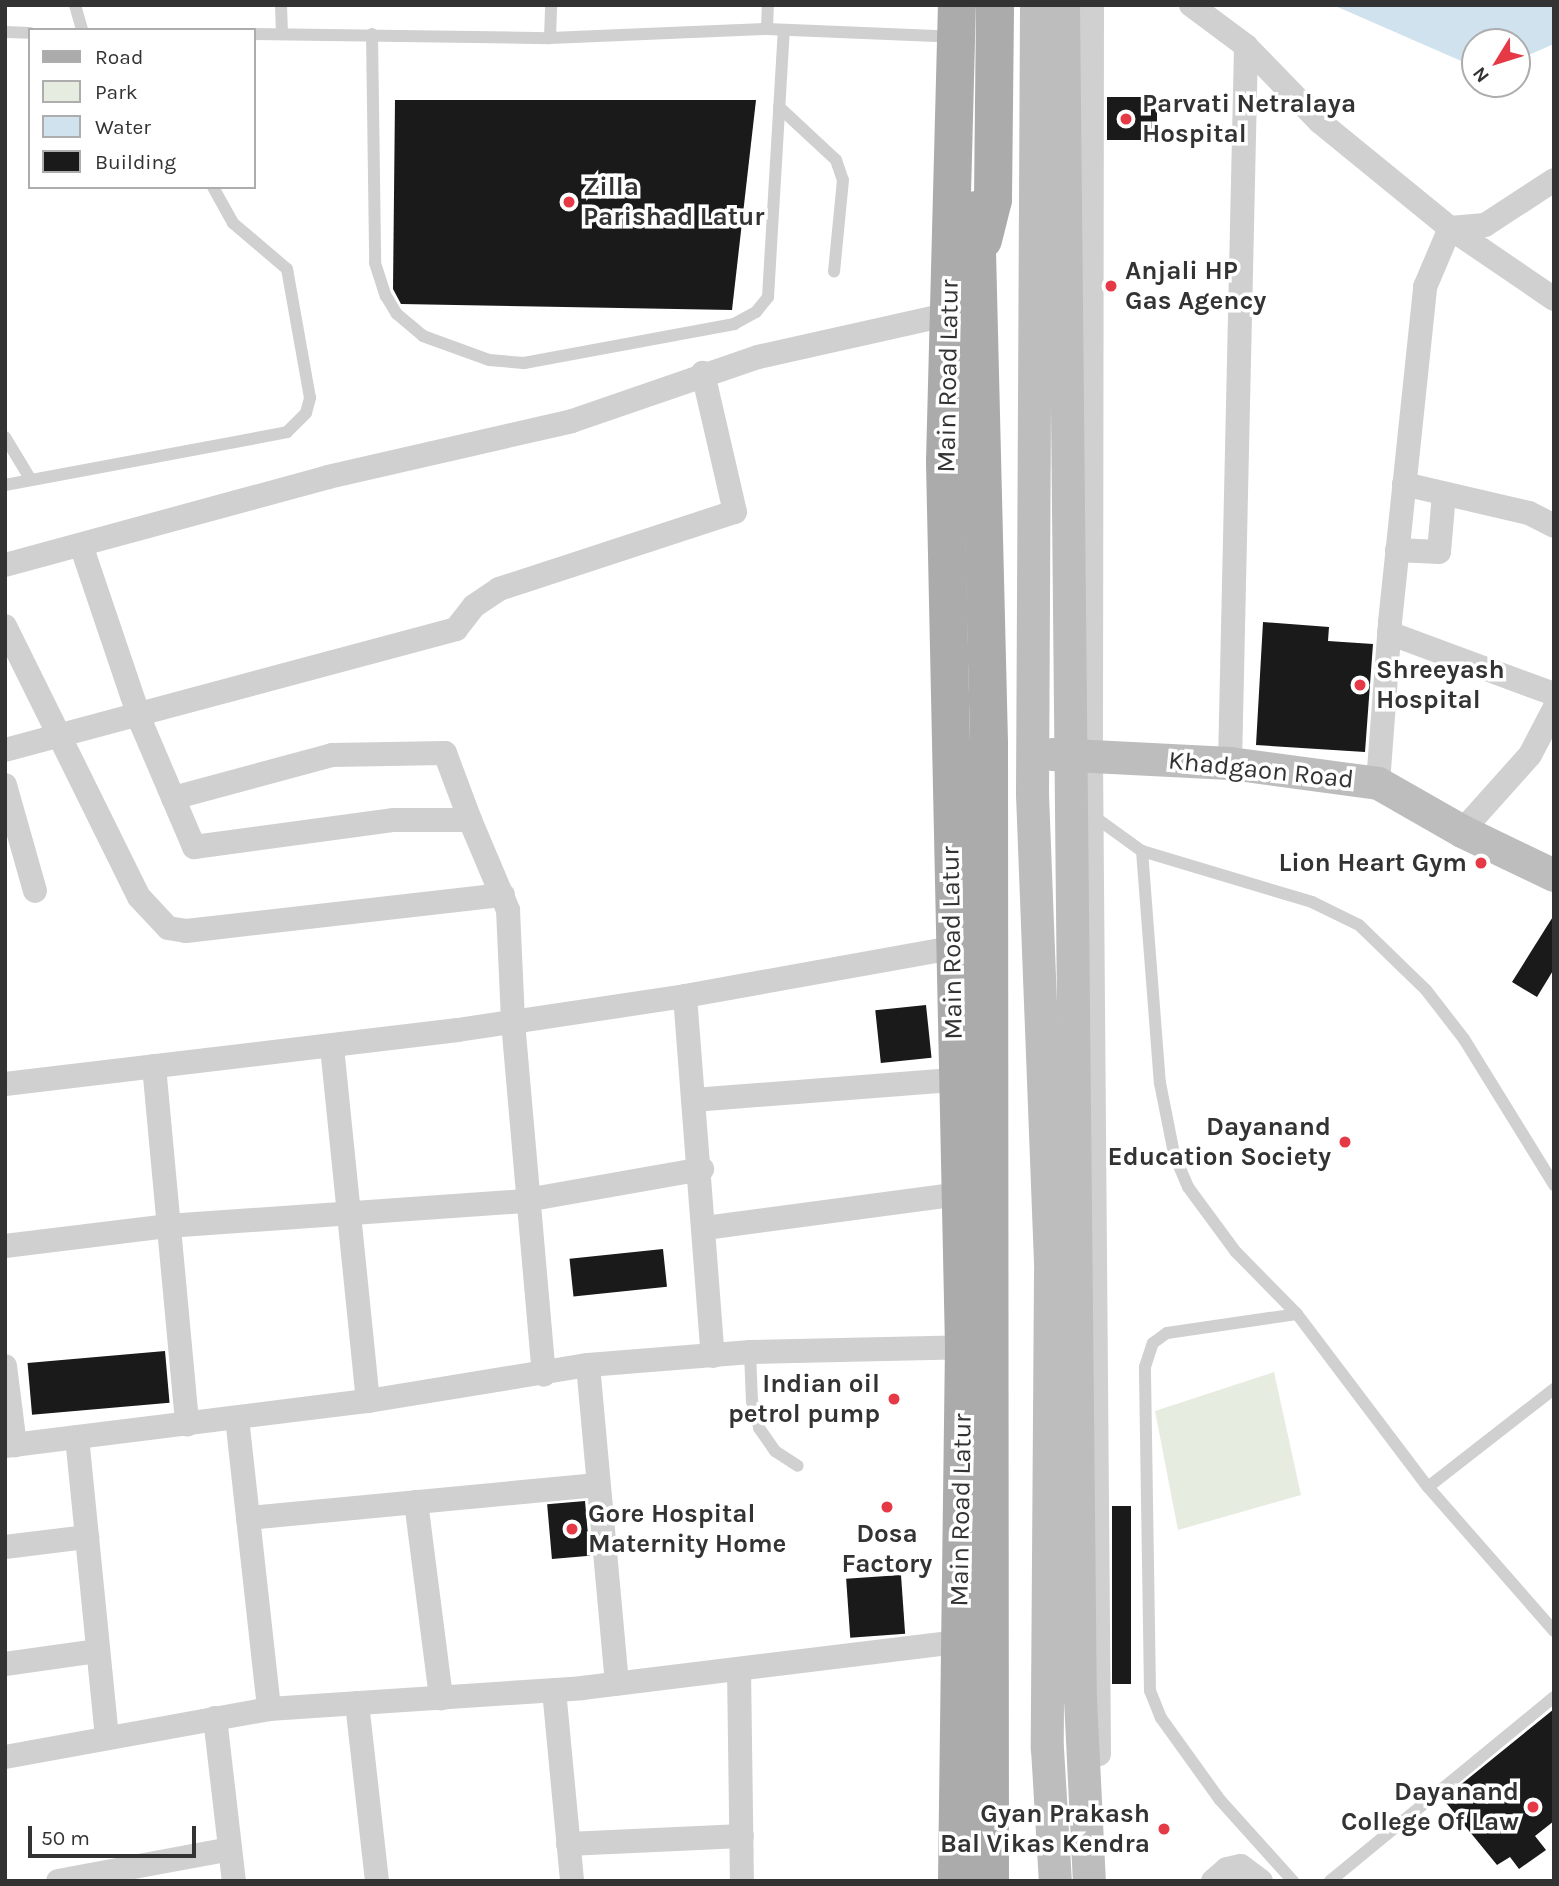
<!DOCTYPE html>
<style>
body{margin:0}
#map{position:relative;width:1559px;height:1886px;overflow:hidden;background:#fff;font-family:Karla,sans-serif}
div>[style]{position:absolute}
.green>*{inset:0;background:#e6ecdf}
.water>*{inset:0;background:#cfe2ee}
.building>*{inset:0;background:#1a1a1a;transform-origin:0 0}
.lane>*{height:12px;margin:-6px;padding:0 6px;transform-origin:6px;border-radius:6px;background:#d0d0d0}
.street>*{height:24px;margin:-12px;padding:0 12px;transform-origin:12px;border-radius:12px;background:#d0d0d0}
.secondary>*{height:33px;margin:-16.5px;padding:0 16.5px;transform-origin:16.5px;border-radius:16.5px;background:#bdbdbd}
.primary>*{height:38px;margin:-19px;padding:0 19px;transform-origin:19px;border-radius:19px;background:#ababab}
.dots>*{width:19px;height:19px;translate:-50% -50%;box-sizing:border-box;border:4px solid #fff;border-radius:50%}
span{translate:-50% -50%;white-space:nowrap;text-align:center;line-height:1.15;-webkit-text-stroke:7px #fff;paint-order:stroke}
.poi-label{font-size:26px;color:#333;font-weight:700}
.left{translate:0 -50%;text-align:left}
.right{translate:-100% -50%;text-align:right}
.street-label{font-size:26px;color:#333}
.frame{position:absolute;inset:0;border:7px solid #333;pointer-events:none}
.legend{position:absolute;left:28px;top:28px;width:228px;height:161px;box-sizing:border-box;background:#fff;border:2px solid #adadad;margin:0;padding:9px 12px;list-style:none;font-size:21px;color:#333}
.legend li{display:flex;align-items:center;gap:14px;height:35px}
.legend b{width:35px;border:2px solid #adadad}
.north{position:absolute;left:1461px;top:28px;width:70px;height:70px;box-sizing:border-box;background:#fff;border:2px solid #adadad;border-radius:50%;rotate:232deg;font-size:19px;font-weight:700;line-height:28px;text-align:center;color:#333}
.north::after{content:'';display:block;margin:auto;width:24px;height:32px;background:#e63946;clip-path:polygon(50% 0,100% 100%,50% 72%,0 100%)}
.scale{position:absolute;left:28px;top:1826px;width:168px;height:32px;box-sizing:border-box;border:4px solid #333;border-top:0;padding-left:9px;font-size:21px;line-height:24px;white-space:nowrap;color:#333;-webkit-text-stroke:5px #fff;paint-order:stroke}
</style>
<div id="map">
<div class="green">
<div style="clip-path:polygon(1274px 1372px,1301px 1495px,1178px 1530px,1155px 1411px)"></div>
</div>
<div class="water">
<div style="clip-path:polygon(1333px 5px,1554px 5px,1554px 44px,1517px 60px,1517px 42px,1475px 42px,1475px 67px)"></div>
</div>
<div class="building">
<div style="left:1107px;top:97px;width:50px;height:43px"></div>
<div style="clip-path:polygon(395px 100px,756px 100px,732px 310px,401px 304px,393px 289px)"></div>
<div style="clip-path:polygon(1263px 622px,1329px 627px,1328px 641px,1373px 644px,1365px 752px,1256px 745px)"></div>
<div style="clip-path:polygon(1554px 915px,1554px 969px,1537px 997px,1512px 982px)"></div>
<div style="left:926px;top:1005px;width:53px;height:51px;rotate:84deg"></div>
<div style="left:663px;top:1249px;width:38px;height:94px;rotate:84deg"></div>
<div style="left:165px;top:1351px;width:52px;height:138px;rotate:85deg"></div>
<div style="left:585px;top:1501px;width:55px;height:38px;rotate:85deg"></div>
<div style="left:1112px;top:1506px;width:19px;height:178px"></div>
<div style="left:901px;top:1575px;width:59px;height:55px;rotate:86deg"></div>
<div style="clip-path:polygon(1554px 1709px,1554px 1821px,1535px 1836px,1546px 1850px,1519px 1869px,1510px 1857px,1497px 1865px,1443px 1799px)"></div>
</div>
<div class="lane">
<div style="left:75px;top:5px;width:26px;rotate:74deg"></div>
<div style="left:281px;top:5px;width:29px;rotate:88deg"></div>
<div style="left:767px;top:29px;width:24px;rotate:-88deg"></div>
<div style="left:5px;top:32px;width:25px;rotate:2deg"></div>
<div style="left:254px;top:34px;width:296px;rotate:0.8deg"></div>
<div style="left:550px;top:38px;width:217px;rotate:-2.4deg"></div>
<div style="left:767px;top:29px;width:169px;rotate:2.4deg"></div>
<div style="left:372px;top:34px;width:229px;rotate:89.2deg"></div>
<div style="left:375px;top:263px;width:35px;rotate:72deg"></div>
<div style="left:386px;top:296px;width:21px;rotate:59deg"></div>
<div style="left:397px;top:314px;width:34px;rotate:40deg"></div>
<div style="left:423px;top:336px;width:70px;rotate:20deg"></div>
<div style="left:489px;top:360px;width:35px;rotate:5deg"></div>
<div style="left:524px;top:363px;width:214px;rotate:-10.5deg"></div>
<div style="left:734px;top:324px;width:25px;rotate:-29deg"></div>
<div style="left:756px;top:312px;width:19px;rotate:-51deg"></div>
<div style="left:768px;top:297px;width:266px;rotate:-86.6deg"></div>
<div style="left:550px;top:38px;width:33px;rotate:-88deg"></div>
<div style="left:779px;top:107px;width:78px;rotate:42.9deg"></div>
<div style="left:836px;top:160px;width:21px;rotate:71deg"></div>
<div style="left:843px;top:180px;width:92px;rotate:95.6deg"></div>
<div style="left:5px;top:437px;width:50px;rotate:58.8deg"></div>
<div style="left:5px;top:485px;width:287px;rotate:-10.6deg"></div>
<div style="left:287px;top:432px;width:27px;rotate:-45deg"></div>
<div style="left:306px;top:413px;width:16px;rotate:-75deg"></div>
<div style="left:310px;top:398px;width:131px;rotate:-100.1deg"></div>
<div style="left:287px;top:269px;width:71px;rotate:-139.6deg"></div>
<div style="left:233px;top:223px;width:41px;rotate:-119.1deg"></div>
<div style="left:1092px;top:815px;width:62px;rotate:35.8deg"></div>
<div style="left:1142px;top:851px;width:177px;rotate:16.7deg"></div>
<div style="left:1312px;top:902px;width:52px;rotate:26.1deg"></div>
<div style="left:1359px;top:925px;width:93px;rotate:44.1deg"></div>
<div style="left:1426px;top:990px;width:62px;rotate:52.2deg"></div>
<div style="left:1464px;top:1039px;width:172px;rotate:58.3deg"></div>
<div style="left:1142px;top:851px;width:233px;rotate:85.6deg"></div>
<div style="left:1160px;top:1083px;width:72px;rotate:78.8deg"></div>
<div style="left:1174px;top:1154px;width:36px;rotate:67deg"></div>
<div style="left:1188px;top:1187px;width:81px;rotate:53.6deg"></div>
<div style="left:1236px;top:1252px;width:87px;rotate:45.5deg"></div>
<div style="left:1297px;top:1314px;width:217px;rotate:52.9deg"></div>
<div style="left:1428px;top:1487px;width:191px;rotate:48.8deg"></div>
<div style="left:750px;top:1352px;width:49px;rotate:87.7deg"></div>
<div style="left:752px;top:1401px;width:28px;rotate:75deg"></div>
<div style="left:759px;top:1428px;width:28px;rotate:55deg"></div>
<div style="left:775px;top:1451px;width:27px;rotate:33deg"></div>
<div style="left:1428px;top:1487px;width:160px;rotate:-37.9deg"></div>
<div style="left:1293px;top:1881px;width:109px;rotate:-132deg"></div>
<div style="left:1220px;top:1800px;width:101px;rotate:-125.7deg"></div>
<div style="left:1161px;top:1718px;width:29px;rotate:-112deg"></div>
<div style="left:1150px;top:1691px;width:324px;rotate:-90.9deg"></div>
<div style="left:1145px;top:1367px;width:25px;rotate:-72deg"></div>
<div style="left:1153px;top:1343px;width:17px;rotate:-36deg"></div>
<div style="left:1167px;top:1333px;width:131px;rotate:-8.3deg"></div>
<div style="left:1330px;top:1881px;width:290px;rotate:-39.4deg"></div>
</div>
<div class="street">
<div style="left:1092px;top:5px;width:752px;rotate:90.08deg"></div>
<div style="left:1091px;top:757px;width:997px;rotate:89.54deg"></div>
<div style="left:1191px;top:5px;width:69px;rotate:36.7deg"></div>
<div style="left:1246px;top:46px;width:106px;rotate:45.8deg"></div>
<div style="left:1320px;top:122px;width:168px;rotate:39.2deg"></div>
<div style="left:1450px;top:228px;width:126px;rotate:34.3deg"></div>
<div style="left:1404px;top:484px;width:128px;rotate:13.1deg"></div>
<div style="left:1529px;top:513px;width:28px;rotate:27deg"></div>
<div style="left:81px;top:545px;width:190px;rotate:71.3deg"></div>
<div style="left:142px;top:725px;width:133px;rotate:66.9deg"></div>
<div style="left:194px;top:847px;width:202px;rotate:-7.7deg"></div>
<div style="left:394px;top:820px;width:76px"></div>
<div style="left:470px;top:820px;width:98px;rotate:67.1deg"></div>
<div style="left:508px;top:910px;width:112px;rotate:87.4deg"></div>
<div style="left:513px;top:1022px;width:354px;rotate:85deg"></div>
<div style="left:1397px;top:550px;width:42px;rotate:2.7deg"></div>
<div style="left:1439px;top:552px;width:58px;rotate:-85.1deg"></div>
<div style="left:5px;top:565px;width:335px;rotate:-15.2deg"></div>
<div style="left:328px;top:477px;width:250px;rotate:-12.9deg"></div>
<div style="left:572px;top:421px;width:197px;rotate:-19deg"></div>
<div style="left:758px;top:357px;width:197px;rotate:-12.6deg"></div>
<div style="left:5px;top:626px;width:302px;rotate:63.7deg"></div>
<div style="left:139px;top:897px;width:42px;rotate:46.9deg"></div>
<div style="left:168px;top:928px;width:18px;rotate:9deg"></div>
<div style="left:186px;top:931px;width:319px;rotate:-6.5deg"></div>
<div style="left:1389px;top:633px;width:176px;rotate:20.3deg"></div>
<div style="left:5px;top:750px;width:467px;rotate:-15deg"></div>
<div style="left:456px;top:629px;width:29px;rotate:-52deg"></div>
<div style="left:474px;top:606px;width:30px;rotate:-34deg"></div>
<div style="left:499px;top:589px;width:248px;rotate:-18.1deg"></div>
<div style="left:735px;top:512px;width:143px;rotate:-103deg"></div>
<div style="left:1230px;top:763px;width:717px;rotate:-88.72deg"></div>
<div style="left:1378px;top:783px;width:161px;rotate:-85.7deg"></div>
<div style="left:1390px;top:622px;width:337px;rotate:-84deg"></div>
<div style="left:1425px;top:287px;width:64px;rotate:-67deg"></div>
<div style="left:1450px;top:228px;width:35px;rotate:-5deg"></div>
<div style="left:1485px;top:225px;width:82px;rotate:-33.1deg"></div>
<div style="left:5px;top:785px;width:110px;rotate:74.2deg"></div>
<div style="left:173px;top:798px;width:165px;rotate:-15.1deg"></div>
<div style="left:332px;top:755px;width:113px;rotate:-1deg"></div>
<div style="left:445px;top:753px;width:72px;rotate:69.5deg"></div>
<div style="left:1462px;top:831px;width:102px;rotate:-48.2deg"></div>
<div style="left:1530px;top:755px;width:52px;rotate:-62.4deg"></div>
<div style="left:685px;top:996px;width:361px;rotate:85.6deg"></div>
<div style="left:332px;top:1047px;width:356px;rotate:84.2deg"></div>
<div style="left:154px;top:1066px;width:360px;rotate:84.7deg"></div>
<div style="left:5px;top:1084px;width:456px;rotate:-6.8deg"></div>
<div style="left:458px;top:1030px;width:230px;rotate:-8.5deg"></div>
<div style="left:685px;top:996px;width:272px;rotate:-10.2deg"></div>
<div style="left:693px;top:1100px;width:263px;rotate:-4.4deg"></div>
<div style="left:705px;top:1228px;width:256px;rotate:-7.6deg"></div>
<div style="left:5px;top:1246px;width:163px;rotate:-7deg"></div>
<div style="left:167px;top:1226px;width:355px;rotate:-4deg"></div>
<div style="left:521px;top:1201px;width:184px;rotate:-10deg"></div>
<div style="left:588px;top:1365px;width:320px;rotate:84.8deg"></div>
<div style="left:5px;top:1366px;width:80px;rotate:82.8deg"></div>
<div style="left:237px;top:1418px;width:293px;rotate:83.7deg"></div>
<div style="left:77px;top:1437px;width:301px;rotate:84.3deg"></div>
<div style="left:5px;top:1446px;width:366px;rotate:-7.1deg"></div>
<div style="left:368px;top:1401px;width:223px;rotate:-9.3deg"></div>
<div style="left:588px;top:1365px;width:163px;rotate:-4.6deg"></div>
<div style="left:750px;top:1352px;width:214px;rotate:-1.3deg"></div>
<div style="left:416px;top:1502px;width:198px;rotate:82.7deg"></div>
<div style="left:248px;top:1518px;width:351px;rotate:-5.4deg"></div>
<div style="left:5px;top:1547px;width:83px;rotate:-7deg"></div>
<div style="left:5px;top:1664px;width:94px;rotate:-8deg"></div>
<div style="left:739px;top:1670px;width:211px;rotate:89.2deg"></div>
<div style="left:554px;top:1690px;width:192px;rotate:84.6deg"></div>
<div style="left:357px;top:1703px;width:179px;rotate:83.6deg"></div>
<div style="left:215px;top:1718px;width:164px;rotate:83.4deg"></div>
<div style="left:5px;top:1757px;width:268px;rotate:-10.3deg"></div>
<div style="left:269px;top:1709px;width:314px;rotate:-3.8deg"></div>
<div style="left:582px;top:1688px;width:379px;rotate:-7deg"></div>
<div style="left:568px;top:1844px;width:174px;rotate:-2.6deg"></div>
<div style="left:58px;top:1881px;width:175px;rotate:-10.5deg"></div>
<div style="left:1213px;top:1881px;width:18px;rotate:-41deg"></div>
<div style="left:1227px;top:1869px;width:14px;rotate:-12deg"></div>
<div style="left:1241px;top:1866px;width:25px;rotate:37deg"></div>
</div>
<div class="secondary">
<div style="left:1036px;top:5px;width:789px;rotate:90.29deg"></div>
<div style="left:1032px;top:794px;width:479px;rotate:87.8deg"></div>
<div style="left:1050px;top:1273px;width:475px;rotate:90.4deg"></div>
<div style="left:1047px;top:1748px;width:133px;rotate:86.6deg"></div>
<div style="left:1063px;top:5px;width:1694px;rotate:89.43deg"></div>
<div style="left:1080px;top:1699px;width:182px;rotate:87.2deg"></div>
<div style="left:1052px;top:754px;width:178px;rotate:2.9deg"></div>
<div style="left:1230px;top:763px;width:149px;rotate:7.7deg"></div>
<div style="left:1378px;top:783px;width:97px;rotate:29.7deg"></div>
<div style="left:1462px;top:831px;width:102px;rotate:25.6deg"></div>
</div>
<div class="primary">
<div style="left:976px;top:210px;width:533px;rotate:88.6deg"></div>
<div style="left:989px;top:743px;width:1138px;rotate:89.95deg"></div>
<div style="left:983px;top:240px;width:41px;rotate:-76deg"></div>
<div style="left:993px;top:200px;width:195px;rotate:-89.4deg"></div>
<div style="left:957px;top:1881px;width:534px;rotate:-89.25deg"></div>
<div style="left:964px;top:1347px;width:886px;rotate:-91.23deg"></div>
<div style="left:945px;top:461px;width:456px;rotate:-88.5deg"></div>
</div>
<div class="dots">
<div style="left:1126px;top:119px;background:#e63946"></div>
<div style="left:569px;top:202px;background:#e63946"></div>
<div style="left:1111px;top:286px;background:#e63946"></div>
<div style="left:1360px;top:685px;background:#e63946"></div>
<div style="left:1481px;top:863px;background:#e63946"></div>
<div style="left:1345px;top:1142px;background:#e63946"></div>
<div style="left:894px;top:1399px;background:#e63946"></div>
<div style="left:887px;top:1507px;background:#e63946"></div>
<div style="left:572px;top:1529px;background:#e63946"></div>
<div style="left:1533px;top:1807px;background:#e63946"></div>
<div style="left:1164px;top:1829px;background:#e63946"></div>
</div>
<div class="poi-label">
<span class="left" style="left:1142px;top:119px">Parvati Netralaya<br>Hospital</span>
<span class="left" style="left:583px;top:202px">Zilla<br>Parishad Latur</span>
<span class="left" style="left:1125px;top:286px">Anjali HP<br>Gas Agency</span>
<span class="left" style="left:1376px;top:685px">Shreeyash<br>Hospital</span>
<span class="right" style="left:1467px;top:863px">Lion Heart Gym</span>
<span class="right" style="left:1331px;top:1142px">Dayanand<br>Education Society</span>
<span class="right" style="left:880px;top:1399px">Indian oil<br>petrol pump</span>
<span class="left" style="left:588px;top:1529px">Gore Hospital<br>Maternity Home</span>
<span style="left:887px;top:1549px">Dosa<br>Factory</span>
<span class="right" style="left:1519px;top:1807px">Dayanand<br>College Of Law</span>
<span class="right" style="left:1150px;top:1829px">Gyan Prakash<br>Bal Vikas Kendra</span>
</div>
<div class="street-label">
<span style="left:948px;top:376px;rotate:-89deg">Main Road Latur</span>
<span style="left:1261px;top:770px;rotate:6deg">Khadgaon Road</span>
<span style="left:952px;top:943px;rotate:-91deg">Main Road Latur</span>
<span style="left:961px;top:1510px;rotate:-89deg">Main Road Latur</span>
</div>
<div class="frame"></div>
<ul class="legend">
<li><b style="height:9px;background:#ababab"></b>Road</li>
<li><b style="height:19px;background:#e6ecdf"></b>Park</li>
<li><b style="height:19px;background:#cfe2ee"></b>Water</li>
<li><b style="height:19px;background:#1a1a1a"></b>Building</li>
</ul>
<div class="north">N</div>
<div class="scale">50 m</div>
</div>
